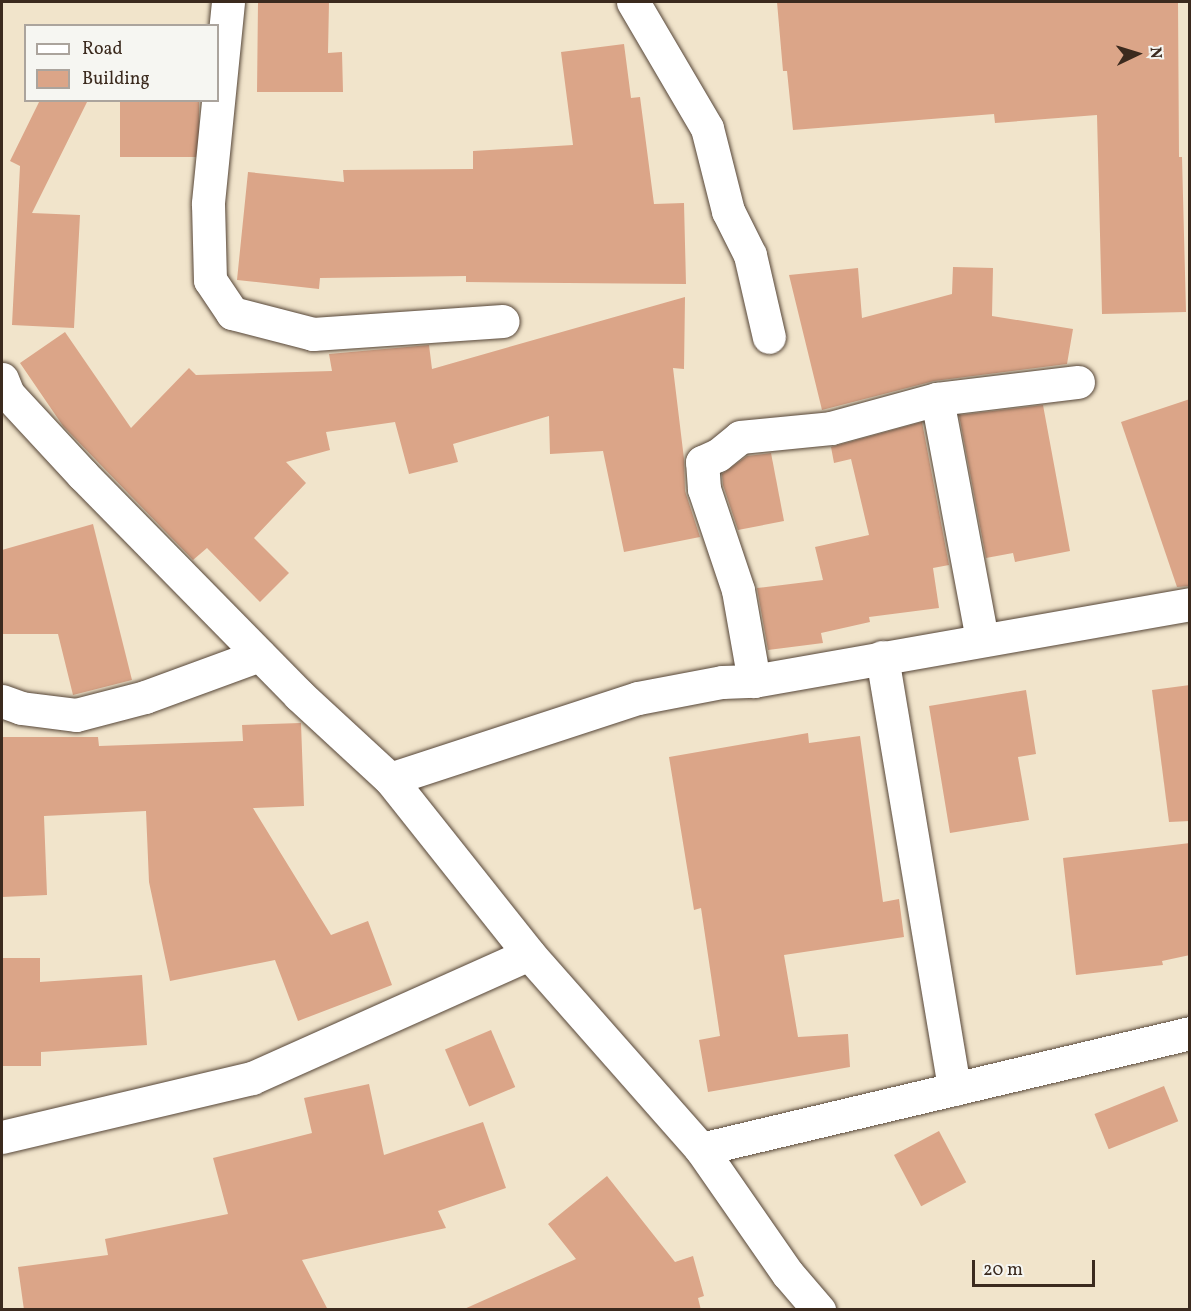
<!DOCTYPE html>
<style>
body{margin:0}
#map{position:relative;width:1191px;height:1311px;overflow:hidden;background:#f1e4cb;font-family:Vollkorn,serif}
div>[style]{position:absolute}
.building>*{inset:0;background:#dba588;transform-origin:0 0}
.roads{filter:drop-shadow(0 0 2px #564638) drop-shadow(0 0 2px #564638)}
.minor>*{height:33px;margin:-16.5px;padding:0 16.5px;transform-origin:16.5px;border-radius:16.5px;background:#fff}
span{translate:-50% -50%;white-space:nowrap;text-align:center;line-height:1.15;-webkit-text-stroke:4.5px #f6f6f2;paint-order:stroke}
.frame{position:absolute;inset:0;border:3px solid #3b2a1e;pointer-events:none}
.legend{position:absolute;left:24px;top:24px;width:195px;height:78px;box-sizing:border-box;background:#f6f6f2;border:2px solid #aba49d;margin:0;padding:8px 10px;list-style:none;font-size:18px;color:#3b2a1e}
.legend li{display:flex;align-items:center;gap:12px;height:30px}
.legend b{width:30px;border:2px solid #aba49d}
.north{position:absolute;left:1107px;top:24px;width:60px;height:60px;-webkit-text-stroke:4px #f6f6f2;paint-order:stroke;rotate:86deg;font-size:16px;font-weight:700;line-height:24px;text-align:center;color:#3b2a1e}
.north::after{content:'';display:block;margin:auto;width:21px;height:27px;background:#3b2a1e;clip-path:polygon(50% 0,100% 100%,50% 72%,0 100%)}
.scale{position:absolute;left:972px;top:1260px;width:123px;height:27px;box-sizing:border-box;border:3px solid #3b2a1e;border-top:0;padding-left:8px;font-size:18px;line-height:21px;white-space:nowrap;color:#3b2a1e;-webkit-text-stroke:4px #f6f6f2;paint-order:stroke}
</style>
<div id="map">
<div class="building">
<div style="clip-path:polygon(258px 2px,329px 2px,328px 53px,342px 52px,343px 92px,257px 92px)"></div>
<div style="clip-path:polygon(777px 2px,1178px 2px,1179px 157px,1182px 157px,1186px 312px,1102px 314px,1097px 115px,995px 123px,994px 114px,793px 130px,787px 71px,783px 71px)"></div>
<div style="clip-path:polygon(624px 44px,631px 98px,640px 97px,654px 204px,684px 203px,686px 284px,466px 282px,466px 276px,320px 278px,319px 289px,237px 280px,248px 172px,344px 182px,343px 170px,473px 169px,473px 151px,573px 145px,561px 52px)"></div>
<div style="clip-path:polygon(40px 100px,88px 100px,32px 213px,80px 215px,74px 328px,12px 325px,20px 166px,10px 161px)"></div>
<div style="left:120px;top:100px;width:79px;height:57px"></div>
<div style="clip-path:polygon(953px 267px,993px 268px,992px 316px,1073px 329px,1067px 364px,934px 381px,822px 410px,789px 275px,858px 268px,862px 318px,952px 294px)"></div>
<div style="clip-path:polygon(685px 297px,684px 369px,673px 368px,684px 459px,685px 491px,700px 537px,624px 552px,603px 451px,550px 454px,549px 416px,453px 444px,458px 462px,409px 474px,395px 422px,326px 432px,330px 450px,286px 462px,306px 483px,254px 538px,289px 573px,260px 602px,207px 548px,193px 560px,63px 426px,20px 363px,65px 332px,131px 428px,189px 368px,196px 375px,332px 371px,329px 354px,429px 345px,432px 369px)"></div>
<div style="clip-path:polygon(1190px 399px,1190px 586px,1177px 587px,1121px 422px)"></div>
<div style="clip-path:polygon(1043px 405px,1070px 551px,1015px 562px,1013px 553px,986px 558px,959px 415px)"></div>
<div style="clip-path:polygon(922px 422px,949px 565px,933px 568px,939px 608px,869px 617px,870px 622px,821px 633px,823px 643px,768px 650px,757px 588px,823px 580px,815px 547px,869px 535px,851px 459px,834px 463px,831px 447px)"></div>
<div style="clip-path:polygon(771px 453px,784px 521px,738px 530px,723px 485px,722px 474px,747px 456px)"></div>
<div style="clip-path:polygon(93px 524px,132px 680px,73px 695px,58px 634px,2px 634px,2px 550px)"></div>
<div style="clip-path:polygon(1190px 685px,1190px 821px,1169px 822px,1152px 690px)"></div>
<div style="clip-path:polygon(1026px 690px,1036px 754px,1018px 757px,1029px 820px,950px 833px,929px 706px)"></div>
<div style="clip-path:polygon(301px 723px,304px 806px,253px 808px,331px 935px,368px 921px,392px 985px,298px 1021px,275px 960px,170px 981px,149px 882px,146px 811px,44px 816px,47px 895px,2px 897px,2px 737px,98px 737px,99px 746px,243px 741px,242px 725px)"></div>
<div style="clip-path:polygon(808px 733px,809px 743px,860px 736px,883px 902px,899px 899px,904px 937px,784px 955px,798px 1037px,848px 1034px,850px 1067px,708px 1092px,699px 1040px,720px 1036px,701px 908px,694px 910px,669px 757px)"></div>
<div style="clip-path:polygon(1190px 843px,1190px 955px,1162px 961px,1163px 965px,1076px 975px,1063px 858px)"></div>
<div style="clip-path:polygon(2px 958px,40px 958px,40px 982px,142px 975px,147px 1045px,41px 1052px,41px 1066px,2px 1066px)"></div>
<div style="left:491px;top:1030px;width:62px;height:50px;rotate:67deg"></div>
<div style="clip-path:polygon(369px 1084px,384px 1155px,483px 1122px,506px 1188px,438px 1211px,446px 1228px,302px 1260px,328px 1310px,24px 1310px,18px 1267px,108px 1255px,105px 1239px,228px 1214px,213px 1158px,312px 1133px,304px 1098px)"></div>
<div style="left:1164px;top:1086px;width:38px;height:75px;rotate:68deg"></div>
<div style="left:939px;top:1131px;width:58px;height:51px;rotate:62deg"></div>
<div style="clip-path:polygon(607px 1176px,675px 1262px,693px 1256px,704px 1296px,698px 1298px,701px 1310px,462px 1310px,576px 1259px,548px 1224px)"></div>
</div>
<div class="roads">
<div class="minor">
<div style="left:228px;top:2px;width:203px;rotate:95.7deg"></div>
<div style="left:208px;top:204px;width:76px;rotate:88.5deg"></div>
<div style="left:210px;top:280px;width:40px;rotate:56deg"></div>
<div style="left:232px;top:313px;width:84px;rotate:14.5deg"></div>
<div style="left:313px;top:334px;width:190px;rotate:-3.9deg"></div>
<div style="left:633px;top:2px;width:146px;rotate:59.6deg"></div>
<div style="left:707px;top:128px;width:86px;rotate:75.8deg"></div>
<div style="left:728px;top:211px;width:49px;rotate:63.4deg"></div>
<div style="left:750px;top:255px;width:84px;rotate:77deg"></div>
<div style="left:2px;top:379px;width:16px;rotate:68deg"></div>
<div style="left:8px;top:394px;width:110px;rotate:47.2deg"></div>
<div style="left:83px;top:475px;width:308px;rotate:45.5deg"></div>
<div style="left:299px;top:695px;width:124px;rotate:42.7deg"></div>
<div style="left:390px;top:779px;width:223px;rotate:51.5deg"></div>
<div style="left:529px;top:954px;width:260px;rotate:48.6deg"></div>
<div style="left:701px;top:1149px;width:152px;rotate:55.2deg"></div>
<div style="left:788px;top:1274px;width:48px;rotate:49.3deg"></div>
<div style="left:937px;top:399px;width:244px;rotate:79.4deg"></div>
<div style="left:882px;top:657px;width:438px;rotate:80.5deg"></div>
<div style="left:754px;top:681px;width:92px;rotate:-100deg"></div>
<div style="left:738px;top:590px;width:107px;rotate:-108.6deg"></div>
<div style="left:704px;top:489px;width:27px;rotate:-94deg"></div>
<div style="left:702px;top:462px;width:17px;rotate:-24deg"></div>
<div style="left:718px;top:455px;width:28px;rotate:-39deg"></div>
<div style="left:740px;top:437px;width:91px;rotate:-5.6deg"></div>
<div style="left:831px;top:428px;width:110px;rotate:-15.3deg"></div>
<div style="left:937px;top:399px;width:142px;rotate:-6.9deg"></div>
<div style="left:2px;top:701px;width:20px;rotate:20deg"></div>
<div style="left:21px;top:708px;width:55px;rotate:7.3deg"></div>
<div style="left:76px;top:715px;width:71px;rotate:-14.6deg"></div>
<div style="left:145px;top:697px;width:122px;rotate:-20.1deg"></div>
<div style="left:390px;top:779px;width:261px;rotate:-18.1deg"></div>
<div style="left:638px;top:698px;width:86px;rotate:-10.8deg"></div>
<div style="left:722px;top:682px;width:32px;rotate:-2deg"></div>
<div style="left:754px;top:681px;width:443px;rotate:-10deg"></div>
<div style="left:2px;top:1137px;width:257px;rotate:-13.3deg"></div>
<div style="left:252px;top:1078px;width:303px;rotate:-24.1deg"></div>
<div style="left:701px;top:1149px;width:503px;rotate:-13.34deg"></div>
</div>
</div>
<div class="frame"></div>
<ul class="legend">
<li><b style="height:8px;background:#fff"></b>Road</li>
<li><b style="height:16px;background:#dba588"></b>Building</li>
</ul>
<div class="north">N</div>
<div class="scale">20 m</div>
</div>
